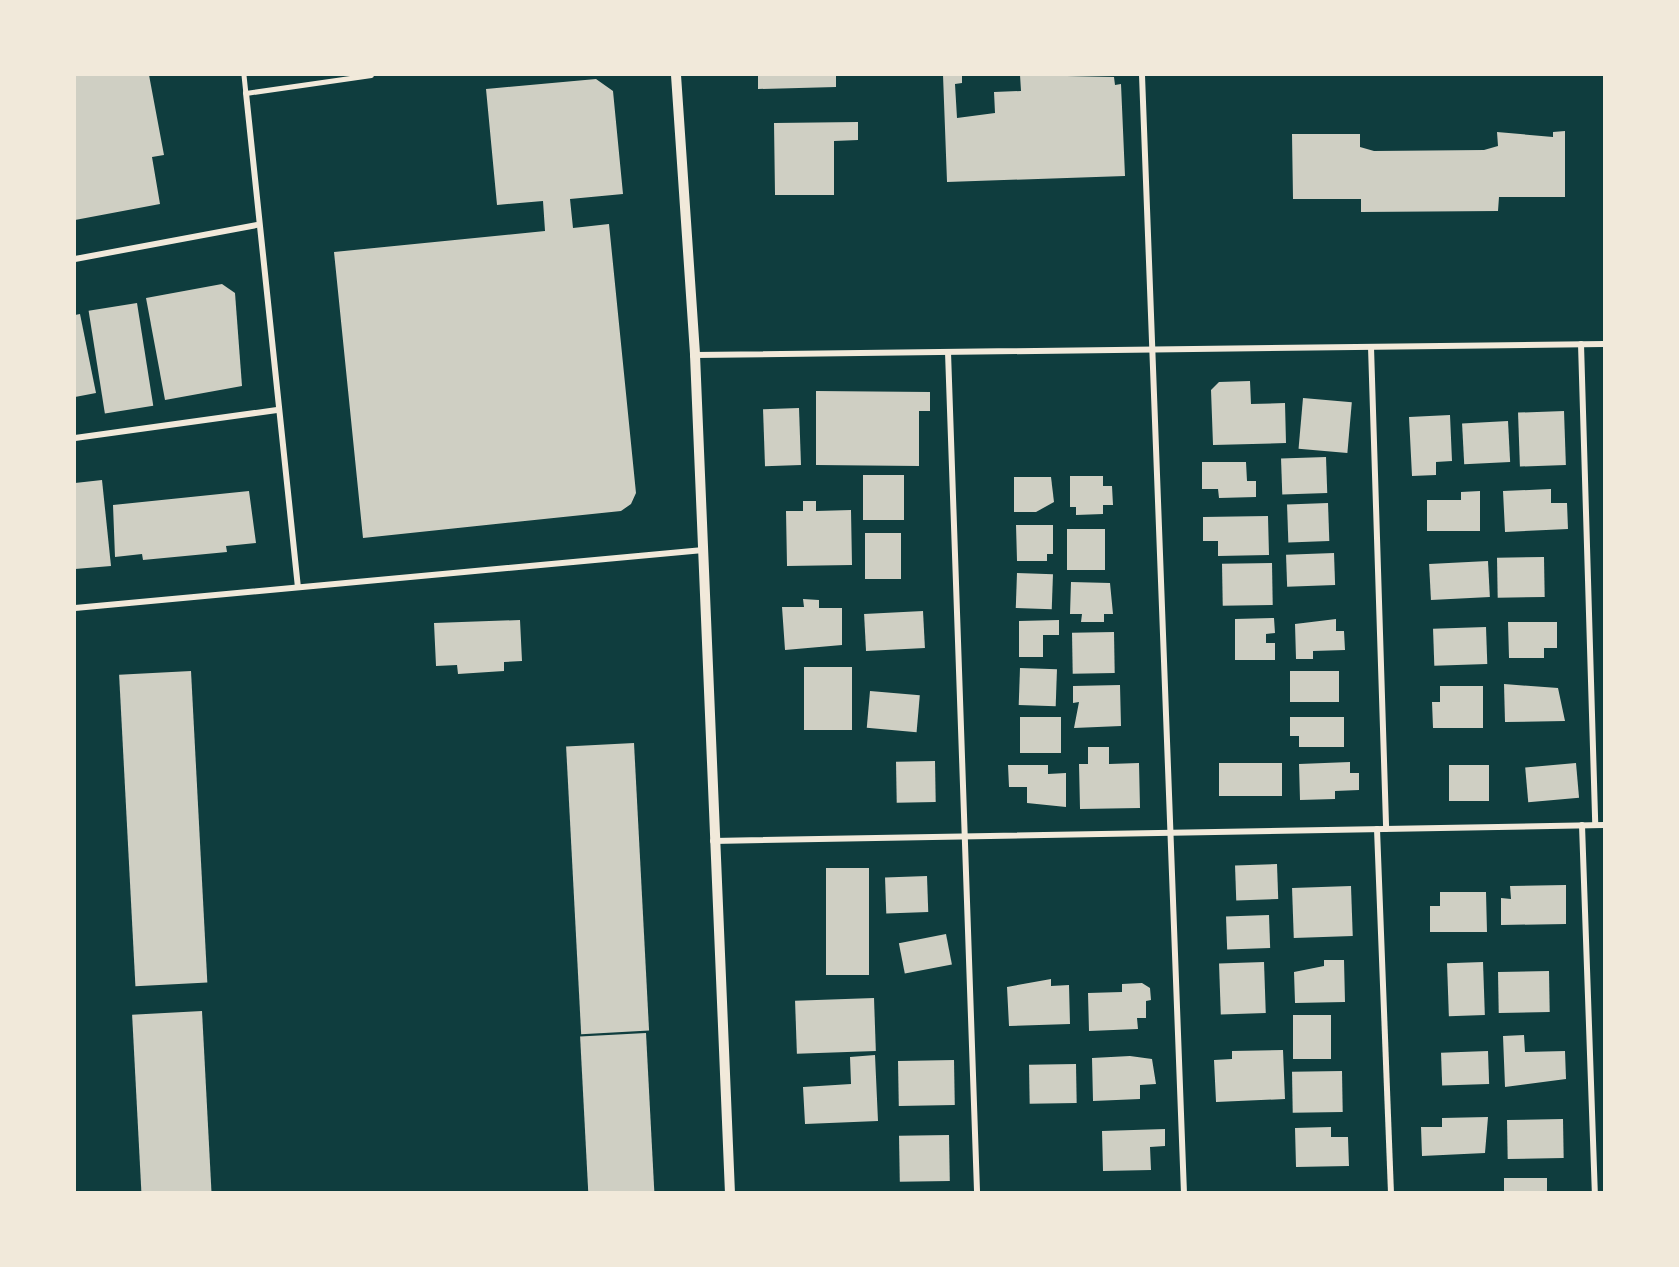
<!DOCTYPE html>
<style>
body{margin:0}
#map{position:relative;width:1679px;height:1267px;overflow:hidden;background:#0f3d3e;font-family:"Alegreya Sans",sans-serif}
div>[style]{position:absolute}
.building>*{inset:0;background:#cfcfc3;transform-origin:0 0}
.service>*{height:4.5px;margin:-2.25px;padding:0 2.25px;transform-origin:2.25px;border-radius:2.25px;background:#f1e9da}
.minor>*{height:6px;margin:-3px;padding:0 3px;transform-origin:3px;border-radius:3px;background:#f1e9da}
.tertiary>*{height:10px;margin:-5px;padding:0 5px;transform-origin:5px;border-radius:5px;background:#f1e9da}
span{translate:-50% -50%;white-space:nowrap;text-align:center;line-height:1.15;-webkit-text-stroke:5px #f1e9da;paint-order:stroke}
.frame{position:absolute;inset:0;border:76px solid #f1e9da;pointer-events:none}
</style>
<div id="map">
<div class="building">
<div style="clip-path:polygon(75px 75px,149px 75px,164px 155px,152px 157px,160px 204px,75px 220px)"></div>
<div style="clip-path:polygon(758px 75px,836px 75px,836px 87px,758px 89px)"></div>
<div style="clip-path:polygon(943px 75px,962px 75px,962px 83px,955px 84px,957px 118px,995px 113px,994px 92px,1021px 91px,1020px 75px,1114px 77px,1115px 85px,1121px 84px,1125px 176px,947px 182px)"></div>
<div style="clip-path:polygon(596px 79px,613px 91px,623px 194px,570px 199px,573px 228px,609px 224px,636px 493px,631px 504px,621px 511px,363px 538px,334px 252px,545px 231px,543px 201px,497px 205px,486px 89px)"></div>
<div style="clip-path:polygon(858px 122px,858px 140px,834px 141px,834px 195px,775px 195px,774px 123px)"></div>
<div style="clip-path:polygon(1565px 131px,1565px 197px,1499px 197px,1498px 211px,1361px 212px,1361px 199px,1293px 199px,1292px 134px,1360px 134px,1360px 147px,1374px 151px,1484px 150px,1498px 146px,1497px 132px,1553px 137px,1553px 132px)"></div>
<div style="clip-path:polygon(222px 284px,235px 293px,242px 386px,165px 400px,146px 298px)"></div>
<div style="left:137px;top:303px;width:104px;height:49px;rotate:81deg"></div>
<div style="clip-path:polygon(80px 314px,96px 393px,75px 397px,75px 315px)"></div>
<div style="clip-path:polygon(1250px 381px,1251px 404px,1285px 403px,1286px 443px,1213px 445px,1211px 390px,1219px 382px)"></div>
<div style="clip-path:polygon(816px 391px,930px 392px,930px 411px,919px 411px,919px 466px,816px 465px)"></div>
<div style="left:1303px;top:398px;width:49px;height:51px;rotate:5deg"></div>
<div style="left:799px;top:408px;width:57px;height:36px;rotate:88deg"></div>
<div style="left:1564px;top:411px;width:54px;height:46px;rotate:88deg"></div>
<div style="clip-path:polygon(1450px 415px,1452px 461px,1436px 462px,1436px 475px,1412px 476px,1409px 417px)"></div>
<div style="left:1508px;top:421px;width:41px;height:46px;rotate:87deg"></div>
<div style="left:1326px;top:457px;width:36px;height:45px;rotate:88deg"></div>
<div style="clip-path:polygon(1202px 462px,1246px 462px,1247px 481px,1256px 481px,1256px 497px,1219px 498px,1218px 489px,1202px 489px)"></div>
<div style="left:863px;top:475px;width:41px;height:45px"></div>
<div style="clip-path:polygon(1070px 476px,1103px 476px,1103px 486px,1112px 486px,1113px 505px,1103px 505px,1103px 514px,1076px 515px,1076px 507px,1070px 507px)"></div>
<div style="clip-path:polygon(1014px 477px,1051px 477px,1054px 502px,1036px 512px,1014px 512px)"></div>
<div style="clip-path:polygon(102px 480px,111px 566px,75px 569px,75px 483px)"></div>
<div style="clip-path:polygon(1551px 489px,1551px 503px,1567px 503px,1568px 529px,1505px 532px,1503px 491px)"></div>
<div style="clip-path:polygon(249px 491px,256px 543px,226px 546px,227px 552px,143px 560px,142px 554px,115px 557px,113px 505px)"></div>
<div style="clip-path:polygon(1480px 491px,1480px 531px,1427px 531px,1427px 500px,1461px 500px,1461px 492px)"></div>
<div style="clip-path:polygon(803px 501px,816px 501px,816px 511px,851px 510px,852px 565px,787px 566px,786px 511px,803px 511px)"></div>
<div style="left:1328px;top:503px;width:38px;height:41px;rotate:88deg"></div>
<div style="clip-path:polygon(1268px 516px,1269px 555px,1218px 556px,1218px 541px,1203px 541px,1203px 517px)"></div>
<div style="clip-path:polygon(1016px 525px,1053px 525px,1053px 554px,1047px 554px,1047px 561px,1017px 561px)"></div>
<div style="left:1067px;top:529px;width:38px;height:41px"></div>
<div style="left:865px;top:533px;width:36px;height:46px"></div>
<div style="left:1334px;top:553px;width:32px;height:48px;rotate:88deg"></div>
<div style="left:1544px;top:557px;width:40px;height:47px;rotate:89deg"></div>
<div style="left:1488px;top:561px;width:36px;height:59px;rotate:87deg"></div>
<div style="left:1272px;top:563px;width:42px;height:50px;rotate:89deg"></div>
<div style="left:1017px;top:573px;width:36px;height:35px;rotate:2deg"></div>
<div style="clip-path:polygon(1071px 582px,1110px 583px,1113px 614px,1104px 614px,1104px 622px,1081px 622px,1082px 614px,1070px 614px)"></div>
<div style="clip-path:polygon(803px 599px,819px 600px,819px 608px,842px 608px,842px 645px,785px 650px,782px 607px,804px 607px)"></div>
<div style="left:923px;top:611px;width:37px;height:59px;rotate:87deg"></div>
<div style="clip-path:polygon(1274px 618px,1275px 633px,1266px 634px,1266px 643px,1275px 643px,1275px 660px,1235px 660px,1235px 619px)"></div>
<div style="clip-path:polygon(1336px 619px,1336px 631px,1344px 631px,1345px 650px,1313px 651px,1313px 659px,1296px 659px,1295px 624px)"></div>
<div style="clip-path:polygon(520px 620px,522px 661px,504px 662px,504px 671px,458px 674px,457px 665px,436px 666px,434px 623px)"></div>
<div style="clip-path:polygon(1059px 620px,1059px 635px,1043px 635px,1043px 657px,1019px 657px,1019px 621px)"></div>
<div style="clip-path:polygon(1508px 622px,1557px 622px,1557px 648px,1544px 648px,1544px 658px,1509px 658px)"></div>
<div style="left:1486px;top:627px;width:37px;height:53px;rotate:88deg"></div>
<div style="left:1114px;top:632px;width:41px;height:42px;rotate:89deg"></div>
<div style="left:804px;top:667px;width:48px;height:63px"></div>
<div style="left:1020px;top:668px;width:37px;height:37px;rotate:2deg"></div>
<div style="left:191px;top:671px;width:312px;height:72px;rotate:87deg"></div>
<div style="left:1339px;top:671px;width:31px;height:49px;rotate:90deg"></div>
<div style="clip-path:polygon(1504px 684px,1558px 688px,1565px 721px,1505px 722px)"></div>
<div style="clip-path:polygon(1120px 685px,1121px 726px,1074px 728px,1079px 702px,1073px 703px,1073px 686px)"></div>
<div style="clip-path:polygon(1440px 686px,1483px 686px,1483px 728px,1433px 728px,1432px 702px,1440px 702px)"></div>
<div style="left:870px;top:691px;width:50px;height:37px;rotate:5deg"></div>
<div style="left:1061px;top:717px;width:36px;height:41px;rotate:90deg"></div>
<div style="clip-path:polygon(1290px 717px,1344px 717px,1344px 747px,1299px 747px,1299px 736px,1290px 736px)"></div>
<div style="left:634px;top:743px;width:288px;height:68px;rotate:87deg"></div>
<div style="clip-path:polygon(1088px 747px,1109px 747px,1109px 764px,1139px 763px,1140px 808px,1080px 809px,1079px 764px,1088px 764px)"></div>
<div style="left:935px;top:761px;width:41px;height:39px;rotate:89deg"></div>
<div style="clip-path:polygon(1350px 762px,1350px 773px,1359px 773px,1359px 790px,1335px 791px,1335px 799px,1300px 800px,1299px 764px)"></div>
<div style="left:1219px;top:763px;width:63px;height:33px"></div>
<div style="left:1576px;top:763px;width:35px;height:51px;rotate:85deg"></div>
<div style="clip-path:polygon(1008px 765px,1048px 765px,1048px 774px,1066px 773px,1066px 807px,1027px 803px,1027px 787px,1009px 787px)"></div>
<div style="left:1489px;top:765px;width:36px;height:40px;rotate:90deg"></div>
<div style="left:1277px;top:864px;width:35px;height:42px;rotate:88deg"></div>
<div style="left:826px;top:868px;width:43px;height:107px"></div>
<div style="left:927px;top:876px;width:36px;height:42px;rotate:88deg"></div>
<div style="clip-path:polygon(1566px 885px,1566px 924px,1501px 925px,1501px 898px,1511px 899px,1510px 886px)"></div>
<div style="left:1351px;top:886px;width:50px;height:59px;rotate:88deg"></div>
<div style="clip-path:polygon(1440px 892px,1486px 892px,1487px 932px,1430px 932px,1430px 906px,1440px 906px)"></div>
<div style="left:1269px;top:915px;width:33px;height:43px;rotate:88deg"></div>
<div style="left:946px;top:934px;width:31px;height:48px;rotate:79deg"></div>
<div style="clip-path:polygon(1324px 960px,1344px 960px,1345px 1002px,1295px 1003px,1294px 972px,1324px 966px)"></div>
<div style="left:1264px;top:962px;width:51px;height:45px;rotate:88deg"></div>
<div style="left:1483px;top:962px;width:53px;height:36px;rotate:88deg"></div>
<div style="left:1549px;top:971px;width:41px;height:51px;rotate:89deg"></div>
<div style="clip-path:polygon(1051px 979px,1051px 986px,1069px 985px,1070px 1024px,1009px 1026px,1007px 987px)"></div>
<div style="clip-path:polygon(1142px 983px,1150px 988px,1151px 1000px,1146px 1001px,1146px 1018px,1137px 1018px,1138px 1029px,1089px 1031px,1088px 993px,1122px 992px,1122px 984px)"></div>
<div style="left:874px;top:998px;width:53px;height:79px;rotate:88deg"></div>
<div style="left:202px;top:1011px;width:181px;height:70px;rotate:87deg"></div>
<div style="left:1293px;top:1015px;width:38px;height:44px"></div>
<div style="left:646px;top:1033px;width:159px;height:66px;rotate:87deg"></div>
<div style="clip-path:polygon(1524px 1035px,1525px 1052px,1565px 1051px,1566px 1079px,1505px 1087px,1503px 1036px)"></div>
<div style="clip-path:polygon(1283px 1050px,1285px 1099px,1216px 1102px,1214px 1060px,1232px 1059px,1232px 1051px)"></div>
<div style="left:1488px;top:1051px;width:33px;height:47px;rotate:88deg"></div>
<div style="clip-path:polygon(875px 1055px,878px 1121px,805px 1124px,803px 1087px,851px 1084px,850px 1057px)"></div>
<div style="clip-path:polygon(1130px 1056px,1152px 1059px,1156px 1084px,1140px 1085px,1140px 1099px,1093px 1101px,1092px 1058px)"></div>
<div style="left:954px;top:1060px;width:45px;height:56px;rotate:89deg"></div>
<div style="left:1076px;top:1064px;width:39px;height:47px;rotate:89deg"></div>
<div style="left:1342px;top:1071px;width:41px;height:50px;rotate:89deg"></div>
<div style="clip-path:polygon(1488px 1117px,1485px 1153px,1422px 1156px,1421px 1127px,1442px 1127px,1442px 1118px)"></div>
<div style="left:1563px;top:1119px;width:39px;height:56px;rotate:89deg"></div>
<div style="clip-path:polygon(1331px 1127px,1331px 1137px,1348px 1137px,1349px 1166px,1296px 1167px,1295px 1128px)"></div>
<div style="clip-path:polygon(1165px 1129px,1165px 1146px,1150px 1147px,1151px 1170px,1103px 1171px,1102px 1131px)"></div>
<div style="left:949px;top:1135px;width:46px;height:50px;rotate:89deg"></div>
<div style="left:1547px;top:1178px;width:14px;height:43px;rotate:90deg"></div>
</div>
<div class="service">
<div style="left:244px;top:75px;width:18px;rotate:84deg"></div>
<div style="left:246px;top:93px;width:126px;rotate:-8.2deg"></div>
</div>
<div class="minor">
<div style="left:1142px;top:75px;width:1118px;rotate:87.85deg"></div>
<div style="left:246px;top:93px;width:496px;rotate:84deg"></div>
<div style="left:75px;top:259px;width:184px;rotate:-10.6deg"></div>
<div style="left:1581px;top:344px;width:481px;rotate:88.3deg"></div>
<div style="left:1371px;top:347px;width:482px;rotate:88.2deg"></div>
<div style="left:948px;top:352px;width:841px;rotate:88.02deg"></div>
<div style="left:695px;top:355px;width:909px;rotate:-0.69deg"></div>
<div style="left:75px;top:438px;width:204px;rotate:-7.9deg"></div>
<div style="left:75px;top:608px;width:631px;rotate:-5.28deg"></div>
<div style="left:1582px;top:825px;width:367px;rotate:88deg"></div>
<div style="left:1377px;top:829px;width:363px;rotate:87.8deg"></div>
<div style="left:713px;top:841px;width:891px;rotate:-1.03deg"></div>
</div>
<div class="tertiary">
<div style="left:676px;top:75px;width:281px;rotate:86.1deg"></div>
<div style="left:695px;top:355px;width:838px;rotate:87.61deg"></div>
</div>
<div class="frame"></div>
</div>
